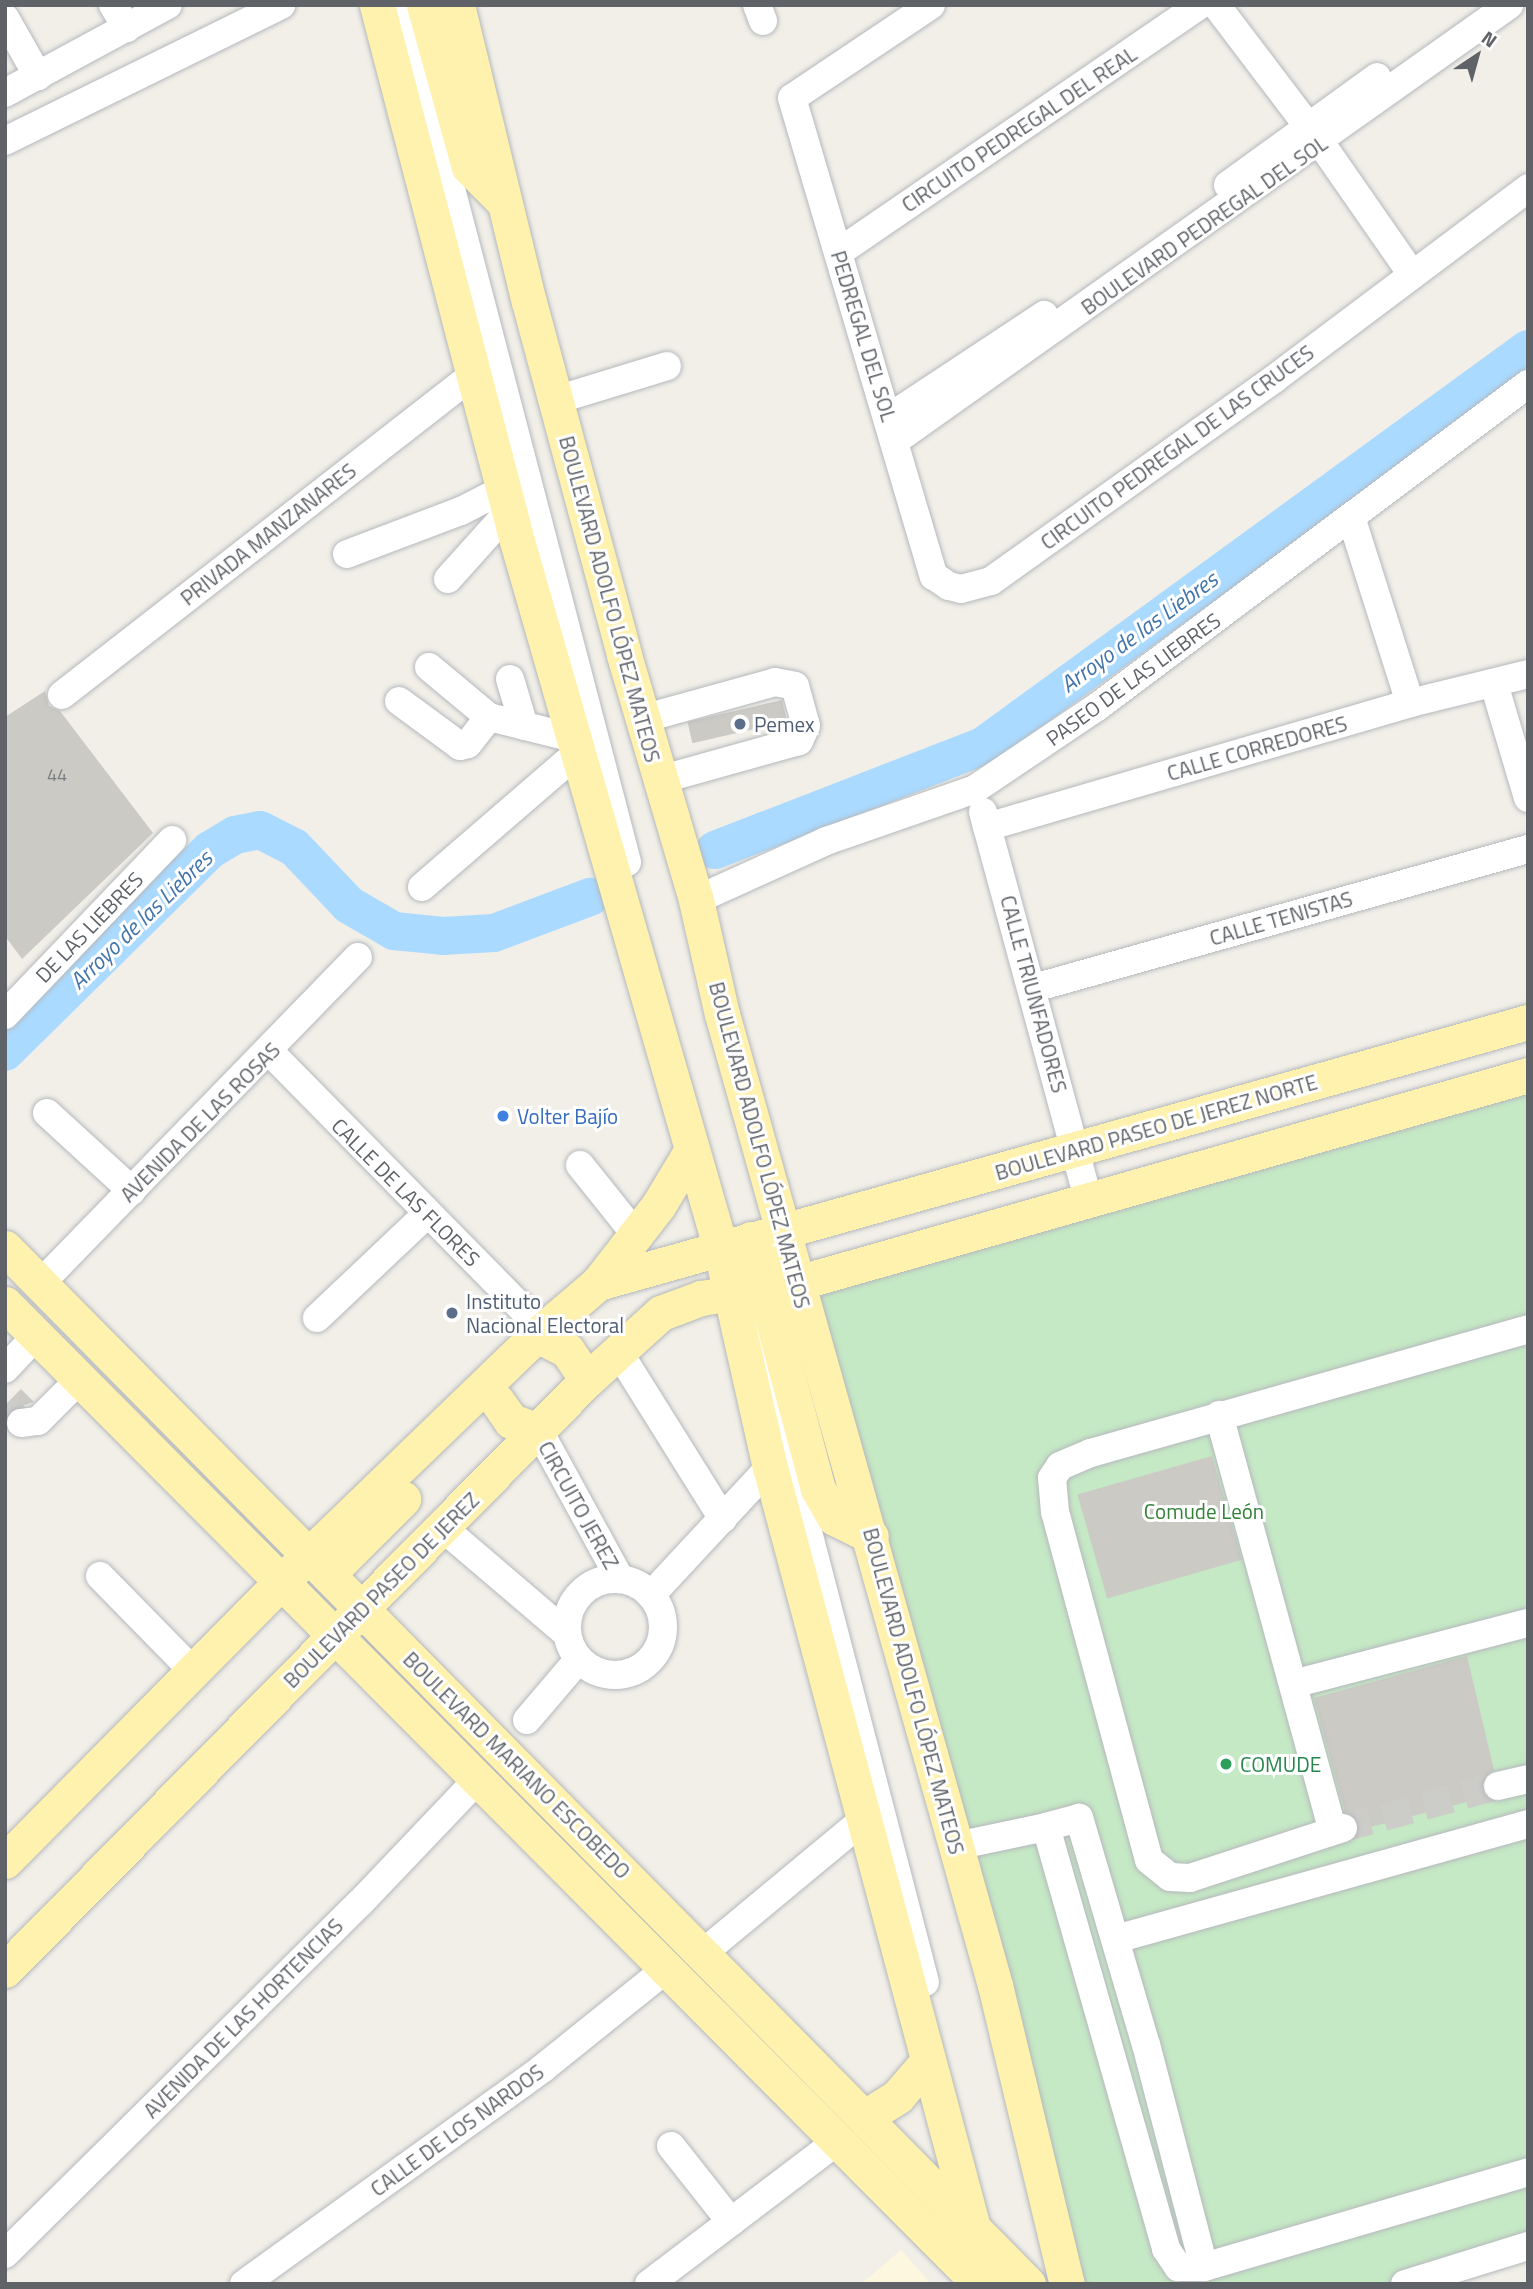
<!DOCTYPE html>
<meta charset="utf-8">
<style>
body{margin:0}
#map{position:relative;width:1533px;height:2289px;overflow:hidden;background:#f1efe8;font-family:"Titillium Web",sans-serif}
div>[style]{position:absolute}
.commercial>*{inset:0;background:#fef7e0}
.green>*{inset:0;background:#c5e8c5}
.river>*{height:38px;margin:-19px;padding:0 19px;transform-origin:19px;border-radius:19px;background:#aadaff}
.building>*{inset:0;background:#cccac5;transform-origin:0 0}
.minor-tunnel>*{height:28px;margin-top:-14px;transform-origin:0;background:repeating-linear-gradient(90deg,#ccccc8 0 28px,transparent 0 42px)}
.roads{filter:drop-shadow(0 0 2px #b5b8bc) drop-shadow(0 0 2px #b5b8bc)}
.minor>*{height:28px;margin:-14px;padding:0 14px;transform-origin:14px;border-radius:14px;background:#fff}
.minor>.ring{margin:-14px;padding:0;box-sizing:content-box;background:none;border:28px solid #fff;border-radius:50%}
.major>*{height:35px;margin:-17.5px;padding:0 17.5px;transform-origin:17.5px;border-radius:17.5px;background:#fff2af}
.dots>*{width:19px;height:19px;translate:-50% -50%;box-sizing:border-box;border:4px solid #fff;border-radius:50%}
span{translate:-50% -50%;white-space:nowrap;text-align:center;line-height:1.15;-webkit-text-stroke:6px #fff;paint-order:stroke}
.number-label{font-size:18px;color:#7a7d7f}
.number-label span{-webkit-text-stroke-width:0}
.street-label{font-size:21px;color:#5f6368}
.service-label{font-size:21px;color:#4e5e75}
.left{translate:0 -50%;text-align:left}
.shop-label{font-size:21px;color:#366cbe}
.park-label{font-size:21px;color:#348238}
.leisure-label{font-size:21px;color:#27864d}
.water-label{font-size:23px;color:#4174aa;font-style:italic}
.frame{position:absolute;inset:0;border:7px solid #5f6368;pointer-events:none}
.north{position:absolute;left:1442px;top:21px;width:70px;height:70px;-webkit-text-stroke:5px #fff;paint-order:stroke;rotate:36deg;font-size:19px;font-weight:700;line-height:28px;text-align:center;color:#5f6368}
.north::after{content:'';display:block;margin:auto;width:24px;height:32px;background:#5f6368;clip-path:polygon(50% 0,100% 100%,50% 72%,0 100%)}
</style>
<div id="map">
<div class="commercial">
<div style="clip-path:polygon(901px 2250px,931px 2284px,861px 2284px)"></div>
</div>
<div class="green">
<div style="clip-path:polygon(1528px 1087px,1528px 2240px,1397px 2284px,1063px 2284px,799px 1288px)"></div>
</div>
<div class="river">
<div style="left:715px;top:850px;width:287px;rotate:-21.2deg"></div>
<div style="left:983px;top:746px;width:674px;rotate:-36.07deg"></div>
<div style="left:5px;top:1052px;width:288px;rotate:-44.6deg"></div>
<div style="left:210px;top:850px;width:29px;rotate:-31deg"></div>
<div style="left:235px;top:835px;width:25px;rotate:-11deg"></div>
<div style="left:260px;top:830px;width:38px;rotate:27deg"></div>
<div style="left:294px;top:847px;width:80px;rotate:46.5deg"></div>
<div style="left:349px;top:905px;width:52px;rotate:30deg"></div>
<div style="left:394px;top:931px;width:49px;rotate:5.8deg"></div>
<div style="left:443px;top:936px;width:51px;rotate:-3.4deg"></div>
<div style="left:494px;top:933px;width:103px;rotate:-20.6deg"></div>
</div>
<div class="building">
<div style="clip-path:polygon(45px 691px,49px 706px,60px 711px,153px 833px,22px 959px,5px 936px,5px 717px)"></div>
<div style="left:782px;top:700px;width:22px;height:97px;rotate:77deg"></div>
<div style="clip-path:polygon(21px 1389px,34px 1402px,12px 1409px,5px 1419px,5px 1405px)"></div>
<div style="left:1212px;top:1456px;width:108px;height:140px;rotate:74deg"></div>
<div style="clip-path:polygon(1467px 1656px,1494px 1770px,1482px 1782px,1486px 1797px,1359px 1830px,1355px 1816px,1345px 1812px,1314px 1698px)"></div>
</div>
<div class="minor-tunnel">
<div style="left:5px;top:1407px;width:23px;rotate:45deg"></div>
<div style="left:1343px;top:1828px;width:161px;rotate:-15.2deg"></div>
</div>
<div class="roads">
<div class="minor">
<div style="left:113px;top:5px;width:27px;rotate:59deg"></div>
<div style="left:403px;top:5px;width:886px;rotate:75.35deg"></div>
<div style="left:757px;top:5px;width:17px;rotate:69deg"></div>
<div style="left:931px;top:5px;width:167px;rotate:146.2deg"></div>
<div style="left:792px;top:98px;width:499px;rotate:73.5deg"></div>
<div style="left:934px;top:576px;width:18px;rotate:34deg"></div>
<div style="left:949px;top:586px;width:12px;rotate:14deg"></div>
<div style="left:961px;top:589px;width:31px;rotate:-15deg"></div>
<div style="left:991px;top:581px;width:348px;rotate:-35.5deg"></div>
<div style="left:1274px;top:379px;width:318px;rotate:-36.9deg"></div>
<div style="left:1216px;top:5px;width:172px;rotate:52.8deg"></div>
<div style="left:1320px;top:142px;width:160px;rotate:55.2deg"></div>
<div style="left:5px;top:18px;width:67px;rotate:60.4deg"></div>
<div style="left:5px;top:93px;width:185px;rotate:-28.4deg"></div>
<div style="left:5px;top:141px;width:308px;rotate:-26.2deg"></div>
<div style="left:1228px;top:185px;width:184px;rotate:-35.9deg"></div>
<div style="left:839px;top:252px;width:437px;rotate:-34.4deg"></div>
<div style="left:556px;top:400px;width:116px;rotate:-17deg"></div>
<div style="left:890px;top:417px;width:185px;rotate:-33.5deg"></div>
<div style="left:896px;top:440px;width:752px;rotate:-35.36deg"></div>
<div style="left:1352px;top:520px;width:192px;rotate:72.4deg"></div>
<div style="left:347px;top:554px;width:122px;rotate:-20.7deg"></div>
<div style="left:461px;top:511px;width:48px;rotate:-27.1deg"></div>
<div style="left:448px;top:579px;width:91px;rotate:-48.1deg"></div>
<div style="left:429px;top:667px;width:78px;rotate:39.8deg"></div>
<div style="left:489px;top:717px;width:87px;rotate:14deg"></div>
<div style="left:510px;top:679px;width:49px;rotate:73.4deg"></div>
<div style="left:1494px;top:684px;width:119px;rotate:73.4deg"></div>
<div style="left:62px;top:695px;width:522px;rotate:-37.92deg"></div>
<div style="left:399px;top:701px;width:76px;rotate:36.4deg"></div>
<div style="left:460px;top:746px;width:8px;rotate:-14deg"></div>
<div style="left:468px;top:744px;width:34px;rotate:-52deg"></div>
<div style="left:642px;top:719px;width:138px;rotate:-15.5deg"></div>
<div style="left:775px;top:682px;width:20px;rotate:11deg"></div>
<div style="left:795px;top:686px;width:41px;rotate:74.6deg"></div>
<div style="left:806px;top:726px;width:17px;rotate:115deg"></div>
<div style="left:799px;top:741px;width:145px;rotate:164.4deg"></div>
<div style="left:983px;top:812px;width:401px;rotate:74.8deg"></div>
<div style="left:987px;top:827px;width:441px;rotate:-16.3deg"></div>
<div style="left:1410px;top:703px;width:122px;rotate:-13.8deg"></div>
<div style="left:422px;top:887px;width:205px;rotate:-40.8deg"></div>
<div style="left:696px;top:900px;width:143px;rotate:-24.4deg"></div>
<div style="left:826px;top:841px;width:158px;rotate:-19.2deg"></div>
<div style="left:975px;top:789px;width:147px;rotate:-33.9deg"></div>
<div style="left:1097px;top:707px;width:539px;rotate:-36.85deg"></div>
<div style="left:1034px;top:988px;width:513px;rotate:-15.72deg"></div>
<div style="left:5px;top:1015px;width:242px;rotate:-46.3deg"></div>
<div style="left:270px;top:1052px;width:390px;rotate:45.5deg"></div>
<div style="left:47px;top:1113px;width:115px;rotate:42.5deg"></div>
<div style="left:580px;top:1165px;width:90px;rotate:51.3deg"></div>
<div style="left:40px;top:1284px;width:456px;rotate:-45.8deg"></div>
<div style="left:317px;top:1318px;width:151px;rotate:-43.4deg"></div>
<div style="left:753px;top:1320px;width:684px;rotate:75.44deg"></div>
<div style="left:618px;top:1351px;width:198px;rotate:58deg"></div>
<div style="left:5px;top:1369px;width:44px;rotate:-46.8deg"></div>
<div style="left:1219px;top:1415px;width:431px;rotate:74.7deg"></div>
<div style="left:21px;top:1423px;width:17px;rotate:-7deg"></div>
<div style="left:38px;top:1421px;width:57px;rotate:-45deg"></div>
<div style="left:539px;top:1431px;width:169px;rotate:61.3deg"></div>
<div style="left:443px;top:1528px;width:162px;rotate:40.5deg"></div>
<div style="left:100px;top:1576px;width:133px;rotate:45.6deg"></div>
<div class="ring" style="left:567px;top:1579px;width:68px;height:68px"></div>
<div style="left:651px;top:1595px;width:175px;rotate:-47.1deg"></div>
<div style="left:1293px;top:1684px;width:243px;rotate:-14.6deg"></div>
<div style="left:527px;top:1720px;width:79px;rotate:-49.6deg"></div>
<div style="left:1498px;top:1786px;width:31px;rotate:-13deg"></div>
<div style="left:1343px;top:1828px;width:161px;rotate:161.9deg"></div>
<div style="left:1190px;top:1878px;width:20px;rotate:-177deg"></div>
<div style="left:1170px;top:1877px;width:27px;rotate:-141deg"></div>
<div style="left:1149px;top:1860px;width:360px;rotate:-105.1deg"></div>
<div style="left:1055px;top:1512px;width:34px;rotate:-95deg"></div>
<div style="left:1052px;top:1478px;width:14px;rotate:-56deg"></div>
<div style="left:1060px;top:1466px;width:34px;rotate:-23deg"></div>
<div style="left:1091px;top:1453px;width:454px;rotate:-15.8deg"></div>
<div style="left:956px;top:1846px;width:92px;rotate:-11.9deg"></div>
<div style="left:1116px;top:1939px;width:428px;rotate:-15.6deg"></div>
<div style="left:703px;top:1953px;width:208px;rotate:-39.7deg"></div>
<div style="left:671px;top:2146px;width:97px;rotate:51.7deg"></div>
<div style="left:5px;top:2254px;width:499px;rotate:-44.7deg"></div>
<div style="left:360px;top:1903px;width:171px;rotate:-46.4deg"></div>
<div style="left:1204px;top:2267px;width:229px;rotate:-104.6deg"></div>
<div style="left:1146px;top:2045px;width:237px;rotate:-106.4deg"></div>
<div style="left:1079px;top:1818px;width:34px;rotate:165deg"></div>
<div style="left:1046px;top:1827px;width:439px;rotate:74.1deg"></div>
<div style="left:1166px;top:2249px;width:22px;rotate:56deg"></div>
<div style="left:1178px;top:2267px;width:26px"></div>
<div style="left:1204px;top:2267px;width:338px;rotate:-16.3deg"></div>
<div style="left:244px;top:2284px;width:369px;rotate:-35.8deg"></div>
<div style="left:543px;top:2068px;width:156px;rotate:-38.8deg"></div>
<div style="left:649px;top:2284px;width:238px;rotate:-37.2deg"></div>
<div style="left:1405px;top:2284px;width:129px;rotate:-17.2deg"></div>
</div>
<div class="major">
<div style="left:377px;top:5px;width:554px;rotate:75.36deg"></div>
<div style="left:517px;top:541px;width:734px;rotate:73.94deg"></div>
<div style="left:720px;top:1246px;width:227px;rotate:77.3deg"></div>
<div style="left:770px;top:1467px;width:846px;rotate:75.06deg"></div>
<div style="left:424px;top:5px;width:168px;rotate:74.5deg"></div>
<div style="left:469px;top:167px;width:49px;rotate:45deg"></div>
<div style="left:457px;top:5px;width:306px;rotate:76.4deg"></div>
<div style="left:529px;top:302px;width:366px;rotate:74.9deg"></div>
<div style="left:624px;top:655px;width:255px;rotate:73.6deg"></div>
<div style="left:696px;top:900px;width:117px;rotate:77.2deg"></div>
<div style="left:722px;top:1014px;width:1009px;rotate:74.3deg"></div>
<div style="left:995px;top:1985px;width:308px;rotate:76.5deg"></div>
<div style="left:751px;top:1239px;width:259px;rotate:75deg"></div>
<div style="left:818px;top:1489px;width:34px;rotate:60deg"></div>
<div style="left:835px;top:1518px;width:40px;rotate:26.6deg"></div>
<div style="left:5px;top:1248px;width:1456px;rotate:45.36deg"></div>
<div style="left:598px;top:1283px;width:98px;rotate:-52.1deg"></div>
<div style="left:658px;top:1206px;width:64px;rotate:-59deg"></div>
<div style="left:5px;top:1304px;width:1382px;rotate:45.15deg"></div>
<div style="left:537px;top:1335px;width:34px;rotate:27deg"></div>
<div style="left:567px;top:1350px;width:36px;rotate:56deg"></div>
<div style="left:497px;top:1401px;width:24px;rotate:55deg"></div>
<div style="left:511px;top:1421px;width:30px;rotate:20deg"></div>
<div style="left:329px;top:1573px;width:105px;rotate:-45deg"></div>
<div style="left:5px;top:1861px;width:395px;rotate:-45.3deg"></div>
<div style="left:283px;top:1580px;width:353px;rotate:-44deg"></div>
<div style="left:537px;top:1335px;width:80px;rotate:-40.4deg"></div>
<div style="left:598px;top:1283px;width:966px;rotate:-15.68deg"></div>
<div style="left:5px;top:1970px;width:829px;rotate:-45.39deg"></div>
<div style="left:587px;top:1380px;width:100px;rotate:-42.2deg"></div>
<div style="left:661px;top:1313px;width:43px;rotate:-20.6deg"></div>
<div style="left:701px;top:1298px;width:97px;rotate:-8.9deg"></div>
<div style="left:797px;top:1283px;width:760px;rotate:-15.88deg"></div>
<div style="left:865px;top:2117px;width:39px;rotate:-32deg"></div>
<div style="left:898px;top:2096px;width:46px;rotate:-49.4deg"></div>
</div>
</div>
<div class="dots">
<div style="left:740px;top:724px;background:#5c6f8a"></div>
<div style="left:503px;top:1116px;background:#3f7fe0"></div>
<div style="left:452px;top:1313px;background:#5c6f8a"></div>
<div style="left:1226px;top:1764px;background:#2e9e5b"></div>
</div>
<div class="number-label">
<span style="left:57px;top:775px">44</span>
</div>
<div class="street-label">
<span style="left:1019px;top:129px;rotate:-34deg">CIRCUITO PEDREGAL DEL REAL</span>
<span style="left:1204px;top:225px;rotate:-35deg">BOULEVARD PEDREGAL DEL SOL</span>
<span style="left:864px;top:336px;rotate:73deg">PEDREGAL DEL SOL</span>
<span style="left:1177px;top:447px;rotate:-36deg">CIRCUITO PEDREGAL DE LAS CRUCES</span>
<span style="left:268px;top:534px;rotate:-38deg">PRIVADA MANZANARES</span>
<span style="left:610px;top:599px;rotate:75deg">BOULEVARD ADOLFO LÓPEZ MATEOS</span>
<span style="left:1133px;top:679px;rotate:-36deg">PASEO DE LAS LIEBRES</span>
<span style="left:1257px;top:748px;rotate:-16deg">CALLE CORREDORES</span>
<span style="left:1281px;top:918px;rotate:-16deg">CALLE TENISTAS</span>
<span style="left:89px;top:927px;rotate:-46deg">DE LAS LIEBRES</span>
<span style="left:1034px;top:994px;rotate:75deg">CALLE TRIUNFADORES</span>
<span style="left:200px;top:1122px;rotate:-45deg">AVENIDA DE LAS ROSAS</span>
<span style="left:1156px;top:1127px;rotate:-16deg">BOULEVARD PASEO DE JEREZ NORTE</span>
<span style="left:760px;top:1145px;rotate:75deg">BOULEVARD ADOLFO LÓPEZ MATEOS</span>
<span style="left:406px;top:1192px;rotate:45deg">CALLE DE LAS FLORES</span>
<span style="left:579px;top:1505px;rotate:61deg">CIRCUITO JEREZ</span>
<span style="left:381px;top:1590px;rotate:-45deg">BOULEVARD PASEO DE JEREZ</span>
<span style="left:914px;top:1691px;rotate:75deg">BOULEVARD ADOLFO LÓPEZ MATEOS</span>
<span style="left:517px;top:1765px;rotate:45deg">BOULEVARD MARIANO ESCOBEDO</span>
<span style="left:243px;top:2018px;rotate:-45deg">AVENIDA DE LAS HORTENCIAS</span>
<span style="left:457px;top:2130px;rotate:-36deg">CALLE DE LOS NARDOS</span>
</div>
<div class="service-label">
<span class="left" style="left:754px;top:724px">Pemex</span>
<span class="left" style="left:466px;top:1313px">Instituto<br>Nacional Electoral</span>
</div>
<div class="shop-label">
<span class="left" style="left:517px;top:1116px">Volter Bajío</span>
</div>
<div class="park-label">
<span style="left:1204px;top:1511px">Comude León</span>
</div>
<div class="leisure-label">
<span class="left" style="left:1240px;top:1764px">COMUDE</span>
</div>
<div class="water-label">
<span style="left:1139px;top:632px;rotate:-36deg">Arroyo de las Liebres</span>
<span style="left:141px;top:920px;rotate:-44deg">Arroyo de las Liebres</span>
</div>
<div class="frame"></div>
<div class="north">N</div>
</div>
